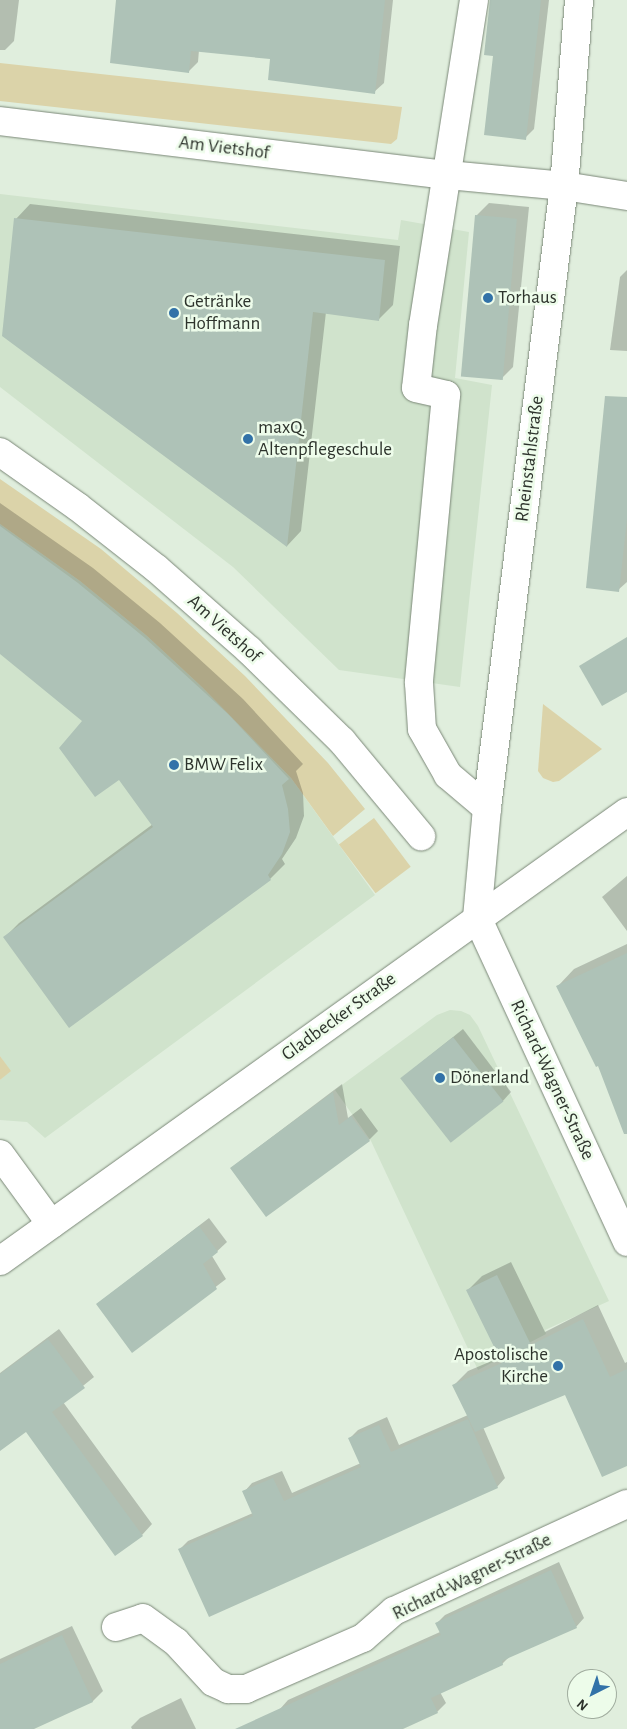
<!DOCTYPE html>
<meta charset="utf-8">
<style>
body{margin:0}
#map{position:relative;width:627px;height:1729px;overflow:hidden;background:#e0eedd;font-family:"Alegreya Sans",sans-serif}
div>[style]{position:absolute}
.built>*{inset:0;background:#d0e3cc}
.green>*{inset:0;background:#dbd3a9;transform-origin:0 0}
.shadow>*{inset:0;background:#0003}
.building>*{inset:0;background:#aec2b7;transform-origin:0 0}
.roads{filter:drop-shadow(0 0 1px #7a8777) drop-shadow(0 0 1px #7a8777)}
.minor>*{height:28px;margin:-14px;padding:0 14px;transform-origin:14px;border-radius:14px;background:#fff}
.major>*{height:28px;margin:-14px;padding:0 14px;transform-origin:14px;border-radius:14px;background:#fff}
.dots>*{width:14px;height:14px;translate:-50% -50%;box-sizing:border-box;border:2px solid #edfcea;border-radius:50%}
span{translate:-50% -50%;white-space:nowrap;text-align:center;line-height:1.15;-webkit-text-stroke:5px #edfcea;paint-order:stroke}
.street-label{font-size:19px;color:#2d332c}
.poi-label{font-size:19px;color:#2d332c}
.left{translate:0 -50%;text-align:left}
.right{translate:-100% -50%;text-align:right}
.north{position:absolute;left:567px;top:1669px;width:50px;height:50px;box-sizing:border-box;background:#edfcea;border:1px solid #a0ac9e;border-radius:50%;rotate:221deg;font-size:14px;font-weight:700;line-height:20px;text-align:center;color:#2d332c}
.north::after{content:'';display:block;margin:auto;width:18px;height:22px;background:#3272a8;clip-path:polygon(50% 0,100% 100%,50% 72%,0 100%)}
</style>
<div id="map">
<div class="built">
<div style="clip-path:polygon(0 194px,398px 240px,401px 220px,469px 232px,455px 378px,492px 385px,460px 687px,339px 670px,233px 567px,0 387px)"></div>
<div style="clip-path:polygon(0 524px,80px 581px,147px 636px,202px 687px,291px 778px,375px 895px,45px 1138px,27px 1122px,0 1120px,0 1080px,10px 1071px,0 1056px)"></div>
<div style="clip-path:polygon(450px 1010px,461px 1011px,470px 1015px,478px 1026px,609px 1301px,545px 1330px,546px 1334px,478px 1370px,371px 1141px,335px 1090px,437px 1015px)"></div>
</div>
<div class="green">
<div style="clip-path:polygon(0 63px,402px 107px,397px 139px,391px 144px,0 101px)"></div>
<div style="clip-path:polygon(0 479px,101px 549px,177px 613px,245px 676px,328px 763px,365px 809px,333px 836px,291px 778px,202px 687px,147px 636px,80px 581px,0 524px)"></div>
<div style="clip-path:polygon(543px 704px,602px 749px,559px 781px,553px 782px,543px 778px,538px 771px)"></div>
<div style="left:374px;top:818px;width:61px;height:44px;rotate:53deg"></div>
<div style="clip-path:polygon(0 1056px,11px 1071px,0 1080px)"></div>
</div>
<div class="shadow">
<div style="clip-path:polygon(0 0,19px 0,14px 41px,5px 50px,0 50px)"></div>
<div style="clip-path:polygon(118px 0,393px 0,384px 83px,374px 92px,272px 58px,199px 50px,198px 62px,189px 71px)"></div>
<div style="clip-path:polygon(492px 0,549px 0,534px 129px,525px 138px,494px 55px)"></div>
<div style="clip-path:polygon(489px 203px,529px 207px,513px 367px,500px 380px,476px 216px)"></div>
<div style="clip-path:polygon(30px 204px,400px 246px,393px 305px,378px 320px,326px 312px,301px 531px,287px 546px,16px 219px)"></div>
<div style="clip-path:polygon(627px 270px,627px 351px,610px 350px,620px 277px)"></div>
<div style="clip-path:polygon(627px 417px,627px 582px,618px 590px)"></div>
<div style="clip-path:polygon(0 503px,93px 568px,160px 623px,243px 699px,303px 764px,296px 771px,303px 793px,304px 816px,296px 838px,282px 859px,285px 864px,270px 879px,4px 938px,19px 923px,153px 824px,84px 721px,0 652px)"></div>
<div style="clip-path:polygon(627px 876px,627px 931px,602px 897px)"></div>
<div style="clip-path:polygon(627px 944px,627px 1128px,599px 1064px,558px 986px,574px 969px)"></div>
<div style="clip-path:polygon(463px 1029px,511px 1092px,502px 1102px,402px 1078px)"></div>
<div style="clip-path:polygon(342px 1084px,348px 1118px,361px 1108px,378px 1131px,369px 1140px,231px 1168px)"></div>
<div style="clip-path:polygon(209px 1218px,227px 1242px,212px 1256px,226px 1279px,132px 1351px,97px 1304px)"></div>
<div style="clip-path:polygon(511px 1262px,545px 1332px,598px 1305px,625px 1363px,627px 1362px,627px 1465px,566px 1394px,483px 1427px,505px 1478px,497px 1487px,180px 1549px,188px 1541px,253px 1513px,244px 1492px,252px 1483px,282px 1471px,292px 1493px,361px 1463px,350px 1438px,358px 1430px,387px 1417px,399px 1445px,468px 1415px,454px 1385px,468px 1371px,501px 1357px,468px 1290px,482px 1276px)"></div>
<div style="clip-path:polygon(59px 1329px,94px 1377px,63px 1402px,152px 1524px,142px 1535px,26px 1430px,0 1449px,0 1373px)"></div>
<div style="clip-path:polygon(559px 1562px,584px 1618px,576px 1627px,509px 1657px,502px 1664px,440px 1692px,446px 1703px,437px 1712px,400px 1729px,270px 1729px,280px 1709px,288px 1700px,440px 1632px,437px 1623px,445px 1615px)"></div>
<div style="clip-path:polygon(72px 1626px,103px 1691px,93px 1701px,31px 1729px,0 1729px,0 1659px)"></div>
<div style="clip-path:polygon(181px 1698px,196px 1729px,132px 1729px,131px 1727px,140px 1718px)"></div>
</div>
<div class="building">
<div style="clip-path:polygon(116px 0,385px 0,375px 94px,268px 80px,270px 59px,191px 51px,189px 73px,110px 63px)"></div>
<div style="clip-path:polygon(490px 0,541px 0,526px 140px,484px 135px,493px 56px,484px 55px)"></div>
<div style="left:475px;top:215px;width:42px;height:162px;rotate:5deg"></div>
<div style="clip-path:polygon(14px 218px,385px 260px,379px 321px,313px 312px,287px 547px,2px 336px)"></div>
<div style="clip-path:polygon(605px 396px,627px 397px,627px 519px,619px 592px,586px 588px)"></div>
<div style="clip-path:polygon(0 526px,78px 583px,145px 638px,228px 714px,289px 779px,282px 785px,288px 809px,290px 832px,282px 854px,268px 875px,271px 880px,69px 1028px,3px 937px,153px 827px,119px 780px,95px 797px,59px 748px,82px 721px,0 654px)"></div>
<div style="clip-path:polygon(627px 637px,627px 692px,602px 706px,579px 666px)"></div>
<div style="clip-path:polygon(627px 953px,627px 1134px,624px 1134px,598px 1066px,596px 1067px,556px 986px)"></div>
<div style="left:453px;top:1037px;width:82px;height:67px;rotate:52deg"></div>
<div style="clip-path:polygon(333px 1092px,339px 1125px,351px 1116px,370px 1141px,266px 1217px,230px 1168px)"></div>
<div style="clip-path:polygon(199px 1226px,218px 1252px,203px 1264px,217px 1289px,132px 1353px,96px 1304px)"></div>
<div style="clip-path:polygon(497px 1275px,531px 1345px,583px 1319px,610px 1377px,627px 1369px,627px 1466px,602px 1477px,565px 1395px,475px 1432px,452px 1385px,502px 1363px,466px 1290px)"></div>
<div style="clip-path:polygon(48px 1339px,85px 1388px,52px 1412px,143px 1536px,115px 1556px,26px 1432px,0 1451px,0 1374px)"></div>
<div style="clip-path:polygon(468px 1419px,498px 1488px,209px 1617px,178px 1549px,253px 1516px,242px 1491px,273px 1478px,284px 1501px,361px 1467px,348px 1438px,379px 1425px,391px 1452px)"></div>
<div style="clip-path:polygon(551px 1570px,577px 1628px,502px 1661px,503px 1665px,431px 1698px,438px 1713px,403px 1729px,235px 1729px,441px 1635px,435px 1623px)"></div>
<div style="clip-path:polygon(62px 1635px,93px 1702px,34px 1729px,0 1729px,0 1664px)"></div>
</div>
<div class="roads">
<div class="minor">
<div style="left:474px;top:0;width:329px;rotate:98.9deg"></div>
<div style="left:423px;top:325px;width:63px;rotate:96.3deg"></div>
<div style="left:416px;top:388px;width:31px;rotate:13deg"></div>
<div style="left:446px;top:395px;width:289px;rotate:95.4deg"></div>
<div style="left:419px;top:683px;width:46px;rotate:86.3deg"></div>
<div style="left:422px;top:729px;width:53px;rotate:60.5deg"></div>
<div style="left:448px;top:775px;width:51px;rotate:40.2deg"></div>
<div style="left:579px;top:0;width:187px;rotate:94.6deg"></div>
<div style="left:564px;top:186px;width:627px;rotate:97.06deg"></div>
<div style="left:487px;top:808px;width:109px;rotate:95.2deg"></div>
<div style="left:477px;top:917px;width:358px;rotate:65.2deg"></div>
<div style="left:0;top:121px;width:451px;rotate:6.9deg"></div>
<div style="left:448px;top:175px;width:117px;rotate:5.4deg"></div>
<div style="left:564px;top:186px;width:64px;rotate:9deg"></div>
<div style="left:0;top:452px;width:95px;rotate:35.2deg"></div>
<div style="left:78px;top:507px;width:100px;rotate:38.1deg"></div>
<div style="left:157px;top:569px;width:123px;rotate:41.4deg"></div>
<div style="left:249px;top:650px;width:130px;rotate:44.4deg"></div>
<div style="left:342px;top:741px;width:124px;rotate:50.3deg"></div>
<div style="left:0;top:1154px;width:87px;rotate:53.9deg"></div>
<div style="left:116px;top:1627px;width:28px;rotate:-18deg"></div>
<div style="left:143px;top:1618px;width:41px;rotate:36deg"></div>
<div style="left:176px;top:1642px;width:54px;rotate:47.2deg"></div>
<div style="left:213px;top:1682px;width:17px;rotate:25deg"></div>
<div style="left:228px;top:1689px;width:18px"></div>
<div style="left:246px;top:1689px;width:128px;rotate:-23.6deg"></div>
<div style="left:363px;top:1638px;width:41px;rotate:-41.1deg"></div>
<div style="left:394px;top:1611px;width:256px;rotate:-24.7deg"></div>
</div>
<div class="major">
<div style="left:0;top:1261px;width:771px;rotate:-35.61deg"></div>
</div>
</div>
<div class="dots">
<div style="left:488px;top:298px;background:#3272a8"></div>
<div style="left:174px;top:313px;background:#3272a8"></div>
<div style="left:248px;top:439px;background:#3272a8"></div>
<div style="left:174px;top:765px;background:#3272a8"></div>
<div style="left:440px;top:1078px;background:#3272a8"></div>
<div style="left:558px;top:1366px;background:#3272a8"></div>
</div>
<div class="street-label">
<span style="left:224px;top:148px;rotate:7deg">Am Vietshof</span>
<span style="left:530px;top:459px;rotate:-83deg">Rheinstahlstraße</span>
<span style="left:224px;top:629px;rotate:42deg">Am Vietshof</span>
<span style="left:339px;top:1017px;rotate:-36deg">Gladbecker Straße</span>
<span style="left:552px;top:1080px;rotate:65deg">Richard-Wagner-Straße</span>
<span style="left:472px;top:1577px;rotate:-26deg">Richard-Wagner-Straße</span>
</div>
<div class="poi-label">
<span class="left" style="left:498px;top:298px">Torhaus</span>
<span class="left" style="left:184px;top:313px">Getränke<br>Hoffmann</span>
<span class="left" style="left:258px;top:439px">maxQ.<br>Altenpflegeschule</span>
<span class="left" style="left:184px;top:765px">BMW Felix</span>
<span class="left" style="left:450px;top:1078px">Dönerland</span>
<span class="right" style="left:548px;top:1366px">Apostolische<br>Kirche</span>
</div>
<div class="north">N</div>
</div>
